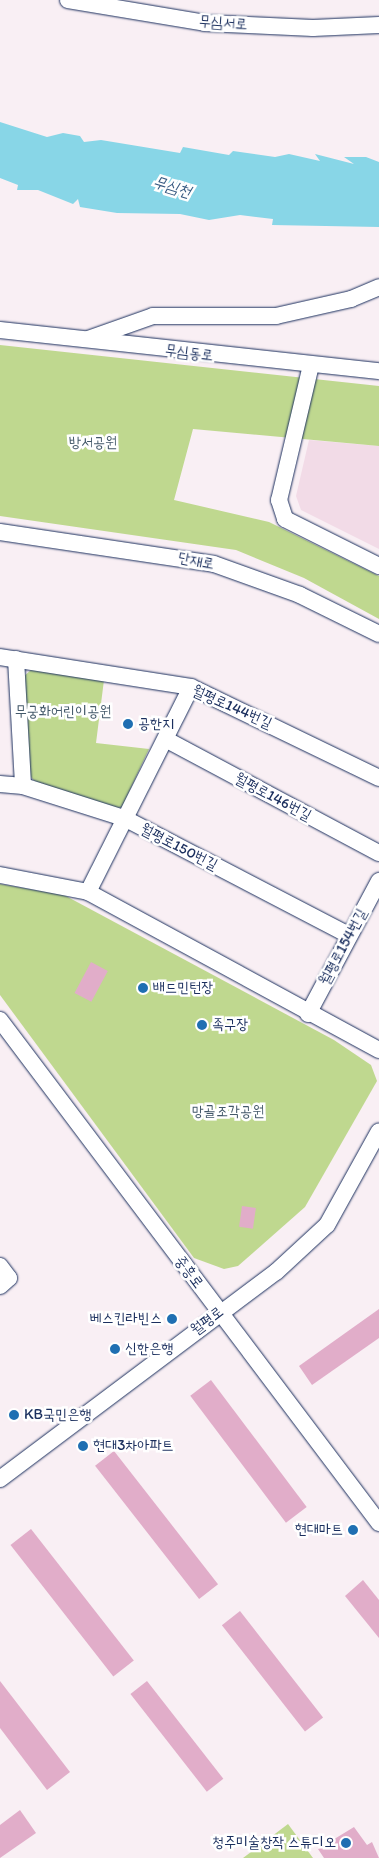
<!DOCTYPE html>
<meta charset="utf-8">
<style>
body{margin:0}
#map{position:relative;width:379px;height:1858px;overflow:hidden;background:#f9eff4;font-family:Itim,"Poor Story",sans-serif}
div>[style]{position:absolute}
.built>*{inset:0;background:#f2dbe7}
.green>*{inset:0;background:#bfd88f}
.water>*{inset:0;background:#88d6e7}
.building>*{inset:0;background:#e1adc9;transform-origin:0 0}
.roads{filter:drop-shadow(0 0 1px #1b2f5e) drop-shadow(0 0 1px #1b2f5e)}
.minor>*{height:16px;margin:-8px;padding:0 8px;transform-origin:8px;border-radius:8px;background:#fff}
.dots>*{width:14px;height:14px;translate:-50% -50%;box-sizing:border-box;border:2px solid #fff;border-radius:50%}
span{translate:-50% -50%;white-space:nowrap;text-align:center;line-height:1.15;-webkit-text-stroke:5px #fff;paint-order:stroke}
.street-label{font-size:15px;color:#1b2f5e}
.park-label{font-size:15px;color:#44596a}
.poi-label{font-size:15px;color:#1b2f5e}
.left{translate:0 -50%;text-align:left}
.right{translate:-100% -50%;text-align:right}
.water-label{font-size:16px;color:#365980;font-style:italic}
</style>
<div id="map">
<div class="built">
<div style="clip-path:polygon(309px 440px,379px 446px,379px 549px,301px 510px,296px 496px)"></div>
</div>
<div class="green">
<div style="clip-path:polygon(0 345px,379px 386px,379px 446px,193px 429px,174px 500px,269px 522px,379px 576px,379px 619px,304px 578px,236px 550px,0 516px)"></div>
<div style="clip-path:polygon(32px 669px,104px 680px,96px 743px,149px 749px,122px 807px,113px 809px,38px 785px,30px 776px,23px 677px)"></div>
<div style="clip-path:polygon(0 884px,64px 895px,334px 1040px,371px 1065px,377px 1081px,305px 1207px,238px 1266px,224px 1269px,194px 1258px,0 995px)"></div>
<div style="clip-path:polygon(288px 1824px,313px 1858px,243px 1858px)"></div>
</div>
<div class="water">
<div style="clip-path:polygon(0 122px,47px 137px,63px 133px,80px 136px,84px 142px,101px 140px,180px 153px,183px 147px,229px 155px,233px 151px,275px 157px,289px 154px,320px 161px,315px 154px,354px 164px,344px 157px,366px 157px,379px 162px,379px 227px,272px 225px,273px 219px,240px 215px,209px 220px,180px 214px,117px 213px,80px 207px,78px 199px,73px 204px,38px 190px,17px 190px,18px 185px,0 178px)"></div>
</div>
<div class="building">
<div style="left:91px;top:962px;width:19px;height:35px;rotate:28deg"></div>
<div style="left:242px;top:1206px;width:14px;height:21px;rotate:8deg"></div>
<div style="clip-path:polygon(379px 1309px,379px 1338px,312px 1385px,299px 1366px)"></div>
<div style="left:211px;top:1380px;width:159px;height:26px;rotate:53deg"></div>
<div style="left:114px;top:1451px;width:169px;height:24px;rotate:52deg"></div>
<div style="left:31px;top:1529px;width:167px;height:26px;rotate:52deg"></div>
<div style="clip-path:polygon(363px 1580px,379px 1600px,379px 1638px,345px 1596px)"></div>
<div style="left:240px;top:1611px;width:135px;height:23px;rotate:52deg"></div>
<div style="clip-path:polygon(0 1681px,70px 1772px,47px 1790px,0 1728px)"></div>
<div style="left:147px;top:1681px;width:124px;height:21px;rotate:52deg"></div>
<div style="clip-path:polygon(20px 1810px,36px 1833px,0 1858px,0 1825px)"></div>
<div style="clip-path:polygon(354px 1827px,367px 1845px,372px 1842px,379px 1858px,324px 1858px,318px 1849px)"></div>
</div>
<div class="roads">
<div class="minor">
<div style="left:68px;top:0;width:139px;rotate:9.5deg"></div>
<div style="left:205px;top:23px;width:108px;rotate:2.7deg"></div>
<div style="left:313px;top:28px;width:66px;rotate:-2.6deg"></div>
<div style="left:0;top:330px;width:381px;rotate:6.2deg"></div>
<div style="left:88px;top:339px;width:69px;rotate:-19.5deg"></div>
<div style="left:153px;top:316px;width:123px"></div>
<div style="left:276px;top:316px;width:77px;rotate:-12.8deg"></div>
<div style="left:351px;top:299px;width:30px;rotate:-23deg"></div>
<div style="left:311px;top:365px;width:139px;rotate:103.3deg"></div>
<div style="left:279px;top:500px;width:20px;rotate:72deg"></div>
<div style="left:285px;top:519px;width:105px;rotate:26.6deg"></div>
<div style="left:0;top:532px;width:216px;rotate:8.5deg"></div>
<div style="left:214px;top:564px;width:91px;rotate:19.8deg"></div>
<div style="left:300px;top:595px;width:88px;rotate:26.3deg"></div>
<div style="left:0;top:657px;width:193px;rotate:8.9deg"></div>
<div style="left:191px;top:687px;width:209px;rotate:25.8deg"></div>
<div style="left:16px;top:659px;width:127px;rotate:86.8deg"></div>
<div style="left:167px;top:740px;width:240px;rotate:28.1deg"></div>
<div style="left:0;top:784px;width:23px;rotate:5deg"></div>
<div style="left:23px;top:786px;width:106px;rotate:17.6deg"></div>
<div style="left:124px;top:818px;width:254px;rotate:27.5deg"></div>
<div style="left:0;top:875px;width:90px;rotate:10.9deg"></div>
<div style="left:88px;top:892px;width:331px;rotate:28.5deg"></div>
<div style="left:88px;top:892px;width:229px;rotate:-63.3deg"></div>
<div style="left:308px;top:1014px;width:151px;rotate:-61.9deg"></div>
<div style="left:0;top:1020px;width:630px;rotate:53deg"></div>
<div style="left:0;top:1266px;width:15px;rotate:53deg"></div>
<div style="left:9px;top:1278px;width:12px;rotate:138deg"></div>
<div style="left:0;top:1479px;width:345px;rotate:-36.9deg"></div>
<div style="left:276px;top:1272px;width:69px;rotate:-42.7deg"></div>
<div style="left:327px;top:1225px;width:107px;rotate:-61deg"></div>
</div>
</div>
<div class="dots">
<div style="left:128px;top:724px;background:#1f6fb2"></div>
<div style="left:143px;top:988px;background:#1f6fb2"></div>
<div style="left:202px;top:1025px;background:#1f6fb2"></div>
<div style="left:172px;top:1319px;background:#1f6fb2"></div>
<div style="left:115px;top:1349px;background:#1f6fb2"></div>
<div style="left:14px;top:1415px;background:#1f6fb2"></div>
<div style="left:83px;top:1446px;background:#1f6fb2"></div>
<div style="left:353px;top:1530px;background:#1f6fb2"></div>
<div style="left:346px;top:1843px;background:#1f6fb2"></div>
</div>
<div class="street-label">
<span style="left:223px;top:23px;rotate:4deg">무심서로</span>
<span style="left:189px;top:353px;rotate:7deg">무심동로</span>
<span style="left:196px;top:561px;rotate:11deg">단재로</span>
<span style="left:232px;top:707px;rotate:24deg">월평로144번길</span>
<span style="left:273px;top:797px;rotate:28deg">월평로146번길</span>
<span style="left:179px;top:847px;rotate:27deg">월평로150번길</span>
<span style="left:343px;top:947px;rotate:-62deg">월평로154번길</span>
<span style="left:189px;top:1272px;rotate:53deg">중흥로</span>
<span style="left:207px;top:1321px;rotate:-37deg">월평로</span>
</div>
<div class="park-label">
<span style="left:93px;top:443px">방서공원</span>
<span style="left:63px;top:712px">무궁화어린이공원</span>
<span style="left:228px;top:1112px">망골조각공원</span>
</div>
<div class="poi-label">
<span class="left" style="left:138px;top:724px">공한지</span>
<span class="left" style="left:153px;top:988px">배드민턴장</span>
<span class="left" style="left:212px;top:1025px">족구장</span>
<span class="right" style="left:162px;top:1319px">베스킨라빈스</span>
<span class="left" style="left:125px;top:1349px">신한은행</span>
<span class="left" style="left:24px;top:1415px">KB국민은행</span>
<span class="left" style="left:93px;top:1446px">현대3차아파트</span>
<span class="right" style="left:343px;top:1530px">현대마트</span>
<span class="right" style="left:336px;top:1843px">청주미술창작 스튜디오</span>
</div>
<div class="water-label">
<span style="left:172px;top:187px;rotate:17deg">무심천</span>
</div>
</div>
